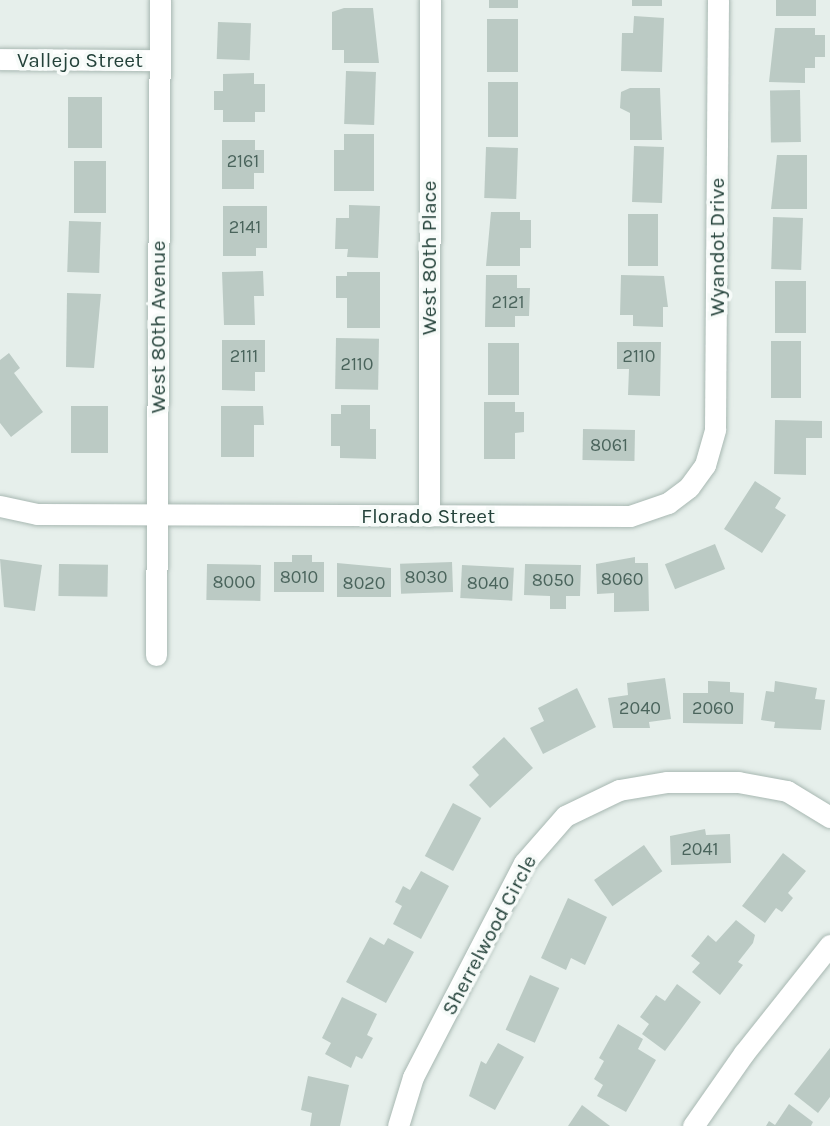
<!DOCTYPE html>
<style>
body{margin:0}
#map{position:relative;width:830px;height:1126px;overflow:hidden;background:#e6efeb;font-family:Karla,sans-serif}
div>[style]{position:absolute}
.building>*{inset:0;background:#bbcac4;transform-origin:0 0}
.roads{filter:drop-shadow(0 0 2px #a8b8b2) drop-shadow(0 0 2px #a8b8b2)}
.street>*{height:21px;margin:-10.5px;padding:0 10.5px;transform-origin:10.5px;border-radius:10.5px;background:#fff}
span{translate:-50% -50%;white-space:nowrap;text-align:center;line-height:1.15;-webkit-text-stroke:7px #f7fbf9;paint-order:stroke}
.number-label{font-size:18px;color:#4a645c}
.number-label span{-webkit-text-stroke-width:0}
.street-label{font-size:21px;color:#24423a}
</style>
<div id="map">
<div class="building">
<div style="left:489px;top:0;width:29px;height:8px"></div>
<div style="left:632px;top:0;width:30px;height:6px"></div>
<div style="left:776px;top:0;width:40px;height:16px"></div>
<div style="clip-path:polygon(344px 8px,373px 8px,379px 63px,344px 63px,344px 50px,332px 50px,332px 12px)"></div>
<div style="clip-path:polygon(634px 16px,664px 18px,662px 72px,621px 71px,622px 33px,633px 33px)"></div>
<div style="left:487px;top:19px;width:31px;height:53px"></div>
<div style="left:218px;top:22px;width:33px;height:37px;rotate:2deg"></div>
<div style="clip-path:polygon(775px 28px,815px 28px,815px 35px,825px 35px,825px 57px,815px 57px,815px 68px,805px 68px,805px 83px,769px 82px)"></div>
<div style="left:346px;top:71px;width:30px;height:53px;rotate:2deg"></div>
<div style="clip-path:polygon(254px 73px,254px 84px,265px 84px,265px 112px,255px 112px,255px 122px,223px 122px,223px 110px,214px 110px,214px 91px,223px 91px,223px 74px)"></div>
<div style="left:488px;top:82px;width:30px;height:55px"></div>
<div style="clip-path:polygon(630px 88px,660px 88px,662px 140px,630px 140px,630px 113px,620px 108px,621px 92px)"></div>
<div style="left:800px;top:90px;width:52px;height:30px;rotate:89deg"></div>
<div style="left:68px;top:97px;width:34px;height:51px"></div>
<div style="clip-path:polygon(344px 134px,374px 134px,374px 191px,334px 191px,334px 150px,344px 150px)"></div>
<div style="clip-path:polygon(222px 140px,255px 140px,255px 150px,264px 150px,264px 173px,254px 173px,254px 189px,222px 189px)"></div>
<div style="left:634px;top:146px;width:30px;height:56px;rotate:2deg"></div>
<div style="left:486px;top:147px;width:32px;height:51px;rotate:2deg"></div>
<div style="clip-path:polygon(777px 155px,807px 155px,807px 209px,771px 209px)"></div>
<div style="left:74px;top:161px;width:32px;height:52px"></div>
<div style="clip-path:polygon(349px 205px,380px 206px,378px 258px,347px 257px,348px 249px,335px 249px,336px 218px,349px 218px)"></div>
<div style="clip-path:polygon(223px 206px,267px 206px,267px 248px,256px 248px,256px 256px,223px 256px)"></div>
<div style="clip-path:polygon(491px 212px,520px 212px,520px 220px,531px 220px,531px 248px,520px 248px,520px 266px,486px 266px)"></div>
<div style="left:628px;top:214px;width:30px;height:52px"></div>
<div style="left:773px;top:217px;width:30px;height:52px;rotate:2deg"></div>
<div style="left:69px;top:221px;width:32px;height:51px;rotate:2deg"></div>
<div style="clip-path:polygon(263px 271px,264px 296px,254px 296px,255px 325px,224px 325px,222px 272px)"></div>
<div style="clip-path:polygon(347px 272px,380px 272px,380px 328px,347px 328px,347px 298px,336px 298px,336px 276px,347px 276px)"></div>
<div style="clip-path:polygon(486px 275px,517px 275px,517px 288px,530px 288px,529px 316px,515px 316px,515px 327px,485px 327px)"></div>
<div style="clip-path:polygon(621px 275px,664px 276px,668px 307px,663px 307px,663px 327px,633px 326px,633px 315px,620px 315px)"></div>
<div style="left:775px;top:281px;width:31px;height:52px"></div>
<div style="clip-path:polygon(67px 293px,101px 294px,94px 368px,66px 367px)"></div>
<div style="left:336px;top:338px;width:43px;height:51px;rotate:1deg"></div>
<div style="clip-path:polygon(222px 340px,265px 340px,265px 372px,255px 372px,255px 391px,222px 390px)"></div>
<div style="left:771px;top:341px;width:30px;height:57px"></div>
<div style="clip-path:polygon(617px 342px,661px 342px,660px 396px,628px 395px,629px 369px,617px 369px)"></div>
<div style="left:488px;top:343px;width:31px;height:52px"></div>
<div style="clip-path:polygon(9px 353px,20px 368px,14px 373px,43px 412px,11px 437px,0 423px,0 360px)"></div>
<div style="clip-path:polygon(484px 402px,515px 402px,515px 412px,524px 412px,524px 432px,515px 433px,515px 459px,484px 459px)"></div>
<div style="clip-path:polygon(341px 405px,370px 405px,370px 429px,376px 429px,376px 459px,340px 458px,340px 446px,331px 446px,331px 414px,341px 414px)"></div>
<div style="left:71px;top:406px;width:37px;height:47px"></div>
<div style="clip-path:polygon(221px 406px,263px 406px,264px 425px,254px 425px,254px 457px,221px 457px)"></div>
<div style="clip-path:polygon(775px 420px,822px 421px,822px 438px,806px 438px,806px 475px,774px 474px)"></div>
<div style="left:583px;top:429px;width:52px;height:31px;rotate:1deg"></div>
<div style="clip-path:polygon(755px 481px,781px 498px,775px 508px,786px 515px,762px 553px,724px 529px)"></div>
<div style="left:715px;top:544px;width:27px;height:54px;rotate:68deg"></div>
<div style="clip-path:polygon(292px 555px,312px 555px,312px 562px,324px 562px,324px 592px,274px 592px,274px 562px,292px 562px)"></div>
<div style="clip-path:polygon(635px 557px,635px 563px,648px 563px,649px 611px,614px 612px,614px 593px,597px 594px,596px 564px)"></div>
<div style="clip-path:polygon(0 559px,42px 565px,35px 611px,4px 607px)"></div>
<div style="left:452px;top:562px;width:30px;height:52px;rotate:88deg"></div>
<div style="clip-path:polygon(337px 563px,391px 568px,391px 597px,337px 597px)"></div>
<div style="left:59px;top:564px;width:49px;height:32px;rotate:1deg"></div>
<div style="left:207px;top:564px;width:54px;height:36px;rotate:1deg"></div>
<div style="clip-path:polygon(525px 564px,581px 565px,580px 596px,566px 596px,566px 609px,550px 609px,550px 596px,524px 595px)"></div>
<div style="left:462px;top:565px;width:52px;height:33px;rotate:3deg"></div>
<div style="clip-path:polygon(665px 678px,671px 719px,649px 722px,650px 728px,613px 728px,608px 698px,628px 695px,627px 683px)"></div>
<div style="clip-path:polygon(708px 681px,730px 682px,730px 692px,744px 693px,743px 724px,683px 723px,683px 693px,708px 693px)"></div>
<div style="clip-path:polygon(775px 681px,817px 688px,815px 699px,825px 700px,821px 730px,774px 728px,775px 722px,761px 720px,766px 691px,774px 692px)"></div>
<div style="clip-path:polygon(577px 688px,596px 727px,543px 754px,530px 728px,544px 721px,538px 708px)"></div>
<div style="clip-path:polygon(504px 737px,533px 768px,490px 808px,469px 785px,479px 775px,472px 767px)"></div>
<div style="left:453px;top:803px;width:32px;height:60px;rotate:28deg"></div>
<div style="clip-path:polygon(705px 829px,706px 835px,730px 834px,731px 863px,671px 865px,670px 836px)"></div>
<div style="left:644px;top:845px;width:32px;height:61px;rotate:55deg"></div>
<div style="clip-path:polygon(783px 853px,806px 871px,788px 893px,793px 898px,782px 912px,776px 908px,765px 923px,742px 906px)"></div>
<div style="clip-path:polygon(421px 871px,449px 886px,421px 939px,393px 924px,402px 906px,395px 902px,403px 886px,410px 890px)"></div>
<div style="clip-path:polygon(568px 898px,607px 917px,585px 965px,571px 958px,566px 970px,541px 958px)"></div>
<div style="clip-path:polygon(736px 920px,755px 935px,753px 943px,738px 962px,743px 965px,720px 995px,692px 972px,700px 963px,691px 956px,708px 935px,716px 942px)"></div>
<div style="clip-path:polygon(370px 937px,384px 945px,388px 938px,414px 952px,386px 1003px,346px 982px)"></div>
<div style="left:530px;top:975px;width:32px;height:60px;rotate:24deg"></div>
<div style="clip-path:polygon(677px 984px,701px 1002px,665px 1051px,642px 1034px,649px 1024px,640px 1017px,656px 995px,665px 1001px)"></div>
<div style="clip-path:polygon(342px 997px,377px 1014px,367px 1035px,373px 1038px,362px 1059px,356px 1056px,351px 1068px,325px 1054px,331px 1043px,322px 1038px)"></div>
<div style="clip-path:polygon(618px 1024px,643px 1039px,638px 1049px,656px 1060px,626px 1112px,597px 1096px,603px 1085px,594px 1079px,604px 1061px,599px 1058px)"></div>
<div style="clip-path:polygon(498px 1043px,524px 1057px,495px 1110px,469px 1096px,481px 1061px,486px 1064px)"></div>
<div style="clip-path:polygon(830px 1048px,830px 1097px,818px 1113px,794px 1094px)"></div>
<div style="clip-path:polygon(308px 1076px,349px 1085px,340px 1126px,310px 1126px,312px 1113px,301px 1110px)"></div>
<div style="clip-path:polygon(789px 1104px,813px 1122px,811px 1126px,766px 1126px,769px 1121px,775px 1125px)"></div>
<div style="clip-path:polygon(582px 1105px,610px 1126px,568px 1126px)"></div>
</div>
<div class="roads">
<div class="street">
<div style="left:0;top:59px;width:159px;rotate:0.4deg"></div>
<div style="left:0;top:506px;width:38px;rotate:12deg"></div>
<div style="left:37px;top:514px;width:593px;rotate:0.19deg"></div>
<div style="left:630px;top:516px;width:40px;rotate:-18.9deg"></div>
<div style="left:668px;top:503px;width:26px;rotate:-37deg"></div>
<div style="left:689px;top:487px;width:27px;rotate:-54deg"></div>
<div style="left:705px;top:465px;width:37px;rotate:-74deg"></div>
<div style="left:715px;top:429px;width:429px;rotate:-89.6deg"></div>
<div style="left:429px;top:516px;width:516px;rotate:-89.89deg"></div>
<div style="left:156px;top:655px;width:655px;rotate:-89.65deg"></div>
<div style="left:398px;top:1126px;width:51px;rotate:-73deg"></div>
<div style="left:413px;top:1077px;width:241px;rotate:-62.6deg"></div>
<div style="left:524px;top:863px;width:62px;rotate:-48.9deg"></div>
<div style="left:565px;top:816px;width:60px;rotate:-25.7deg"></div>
<div style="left:619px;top:790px;width:49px;rotate:-9.5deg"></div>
<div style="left:667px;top:782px;width:71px"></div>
<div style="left:738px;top:782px;width:50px;rotate:10.4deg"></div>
<div style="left:787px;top:791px;width:50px;rotate:31.2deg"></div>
<div style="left:693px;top:1126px;width:89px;rotate:-55.1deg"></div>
<div style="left:744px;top:1053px;width:138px;rotate:-51.5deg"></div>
</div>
</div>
<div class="number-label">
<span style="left:243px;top:161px">2161</span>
<span style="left:245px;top:227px">2141</span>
<span style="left:508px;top:302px">2121</span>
<span style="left:244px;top:356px">2111</span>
<span style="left:639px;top:356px">2110</span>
<span style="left:357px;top:364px">2110</span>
<span style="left:609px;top:445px">8061</span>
<span style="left:299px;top:577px">8010</span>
<span style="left:426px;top:577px">8030</span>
<span style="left:622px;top:579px">8060</span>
<span style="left:553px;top:580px">8050</span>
<span style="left:234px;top:582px">8000</span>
<span style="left:364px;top:583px">8020</span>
<span style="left:488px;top:583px">8040</span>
<span style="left:640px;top:708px">2040</span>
<span style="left:713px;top:708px">2060</span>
<span style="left:700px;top:849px">2041</span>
</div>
<div class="street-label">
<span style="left:80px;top:60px">Vallejo Street</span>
<span style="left:717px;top:247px;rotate:-90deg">Wyandot Drive</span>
<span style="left:429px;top:258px;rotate:-90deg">West 80th Place</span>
<span style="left:158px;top:327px;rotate:-90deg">West 80th Avenue</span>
<span style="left:428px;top:516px">Florado Street</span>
<span style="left:489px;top:935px;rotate:-62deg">Sherrelwood Circle</span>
</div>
</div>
